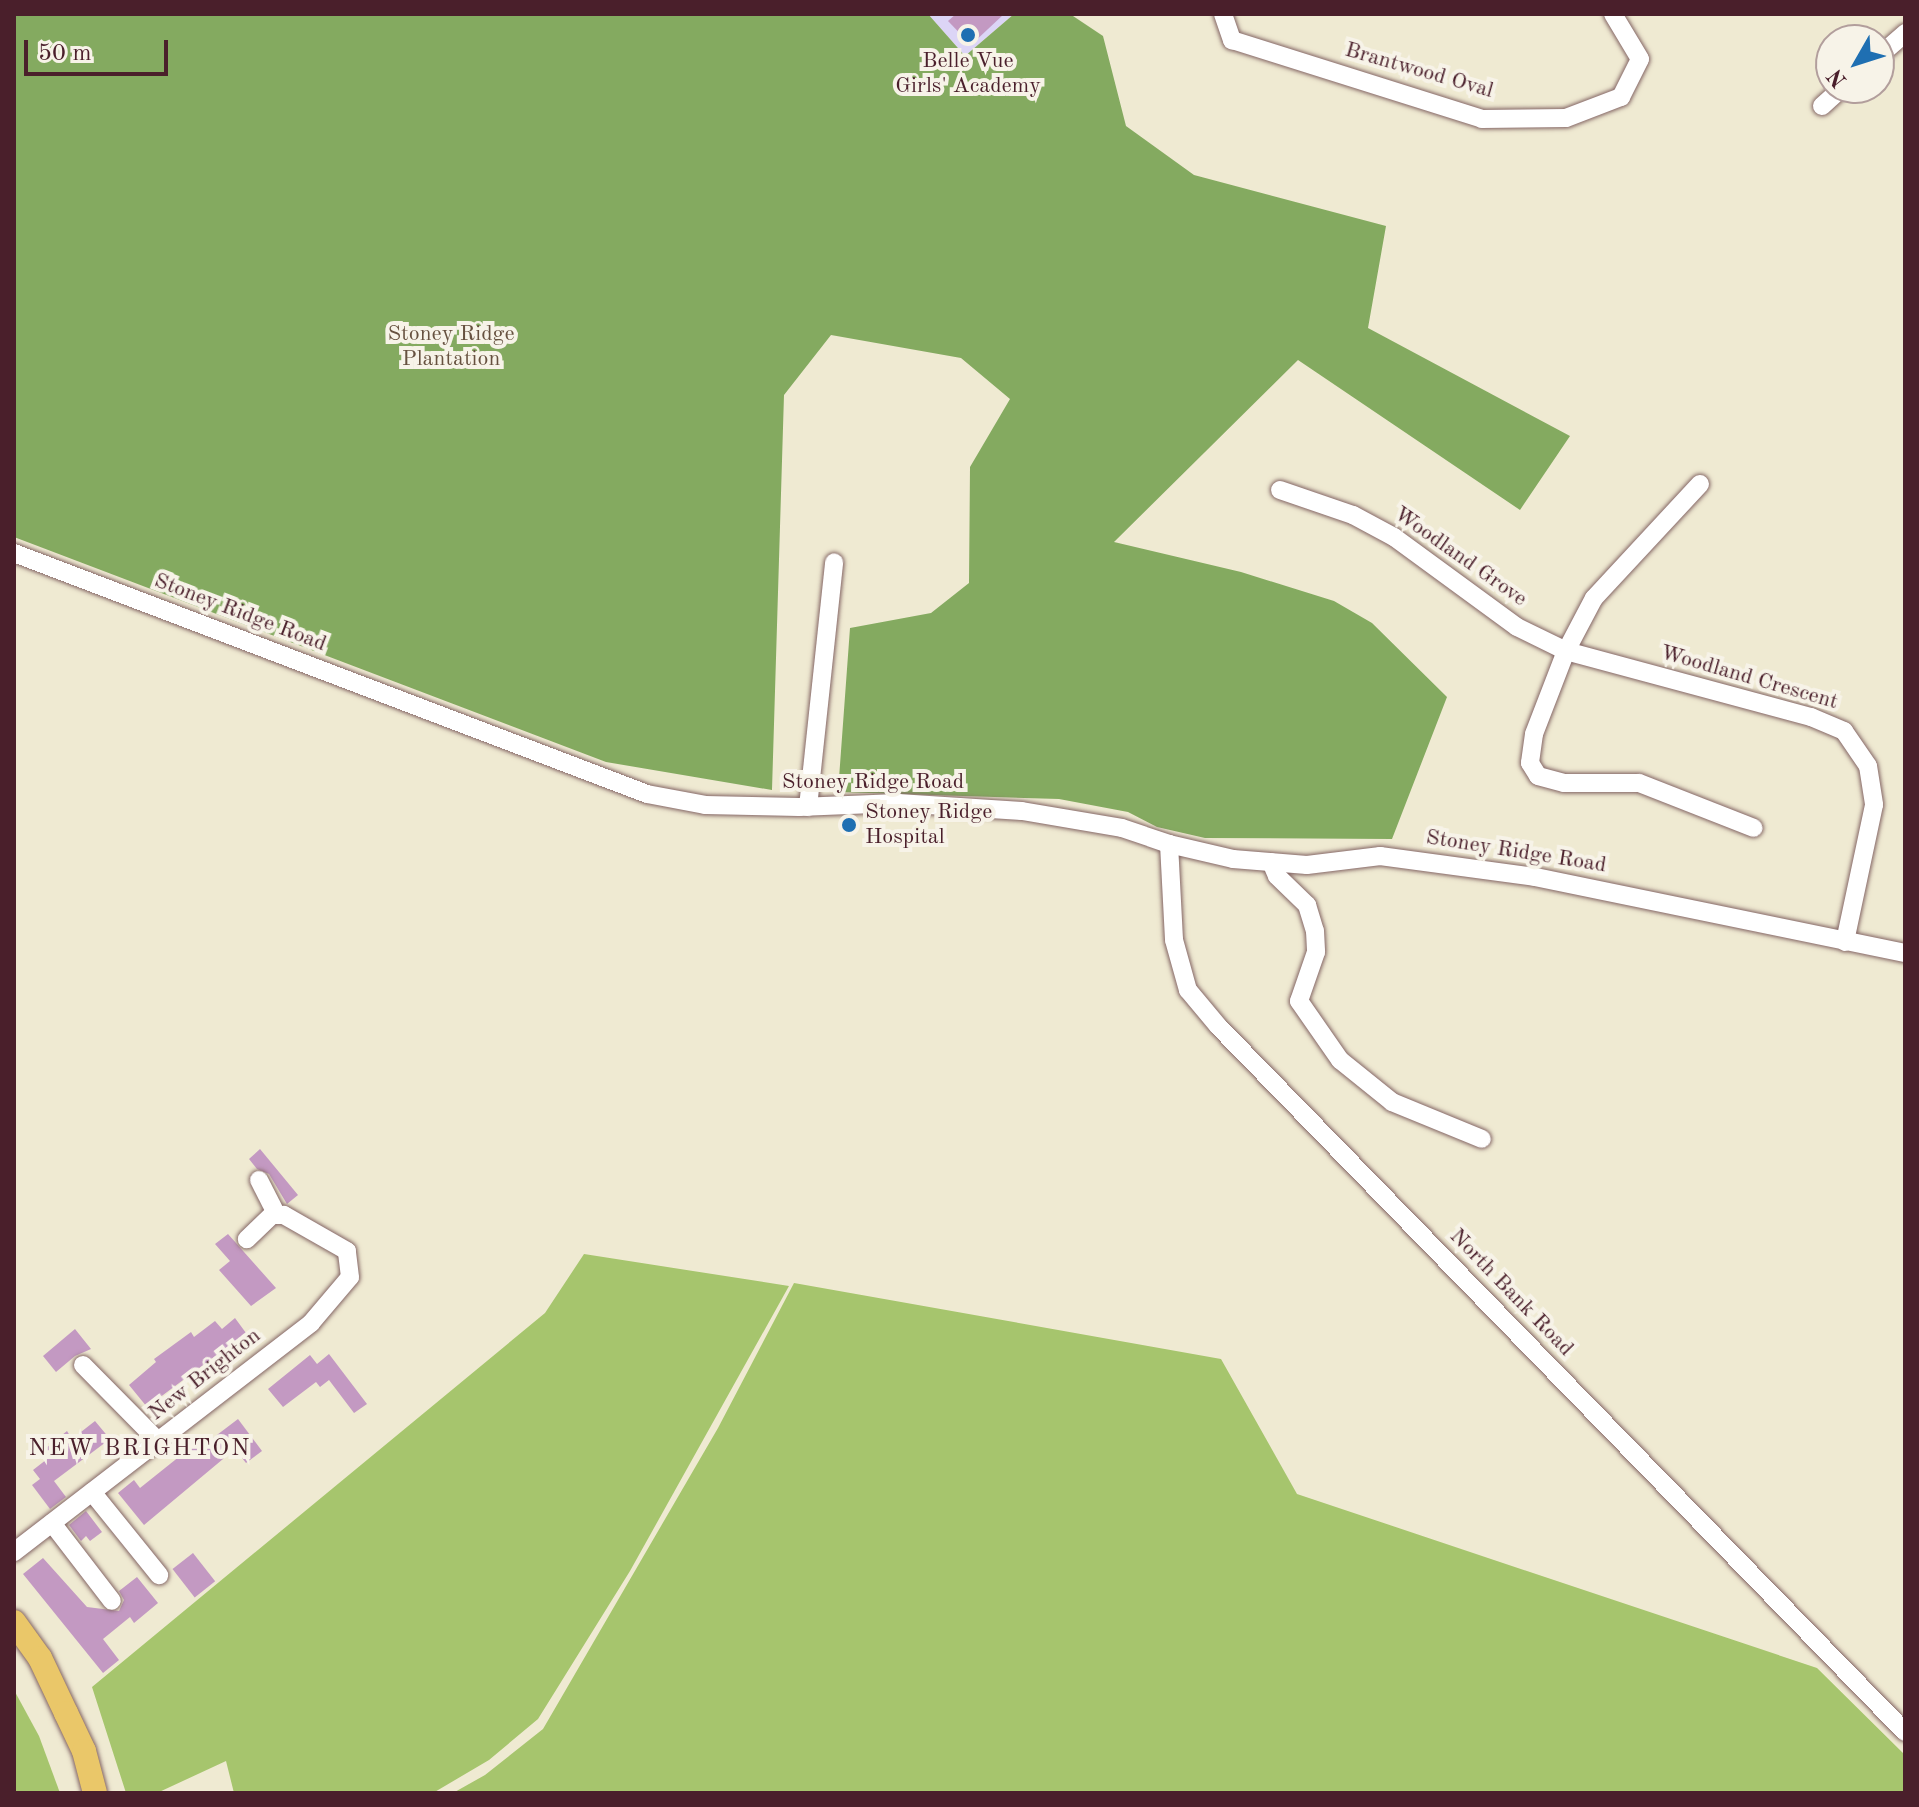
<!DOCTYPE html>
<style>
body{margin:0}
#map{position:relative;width:1919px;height:1807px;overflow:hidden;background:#efead2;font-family:"Old Standard TT",serif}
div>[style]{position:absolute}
.built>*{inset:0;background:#dcd5f6}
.green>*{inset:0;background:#a6c56d}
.forest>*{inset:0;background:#84aa60}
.building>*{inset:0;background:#c399c2;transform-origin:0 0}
.roads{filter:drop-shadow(0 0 2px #846665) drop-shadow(0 0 2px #846665)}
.minor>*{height:18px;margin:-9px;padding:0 9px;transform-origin:9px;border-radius:9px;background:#fff}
.major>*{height:24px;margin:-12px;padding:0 12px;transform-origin:12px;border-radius:12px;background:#eac769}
.dots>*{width:22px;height:22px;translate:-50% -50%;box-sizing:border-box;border:4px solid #f7f3e8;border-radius:50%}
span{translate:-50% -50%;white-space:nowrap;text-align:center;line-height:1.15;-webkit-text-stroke:8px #f7f3e8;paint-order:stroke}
.poi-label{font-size:22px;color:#4a1f2b}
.left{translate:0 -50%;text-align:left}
.street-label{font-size:22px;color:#4a1f2b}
.park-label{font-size:22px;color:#66513f}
.neighbourhood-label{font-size:24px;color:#4a1f2b;letter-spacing:2px}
.frame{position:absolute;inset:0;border:16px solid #4a1f2b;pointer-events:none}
.north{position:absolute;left:1815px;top:24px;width:80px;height:80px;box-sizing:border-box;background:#f7f3e8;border:2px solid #b29e9c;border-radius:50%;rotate:231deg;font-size:22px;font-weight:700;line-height:32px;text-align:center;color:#4a1f2b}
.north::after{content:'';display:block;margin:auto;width:28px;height:36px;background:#1f6fb2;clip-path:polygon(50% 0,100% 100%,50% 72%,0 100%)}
.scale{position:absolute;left:24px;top:40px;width:144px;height:36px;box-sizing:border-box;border:4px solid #4a1f2b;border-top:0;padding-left:10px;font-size:24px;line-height:28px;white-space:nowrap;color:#4a1f2b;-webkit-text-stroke:6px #f7f3e8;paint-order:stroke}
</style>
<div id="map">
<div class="built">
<div style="clip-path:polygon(928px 14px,1014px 14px,965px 56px)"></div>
</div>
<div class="green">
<div style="clip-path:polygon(584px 1254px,789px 1286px,630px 1571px,538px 1719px,489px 1760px,433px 1793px,234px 1793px,226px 1761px,157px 1793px,126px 1793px,92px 1687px,545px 1313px)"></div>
<div style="clip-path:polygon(794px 1283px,1221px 1359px,1297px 1494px,1817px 1668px,1905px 1755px,1905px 1793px,453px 1793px,485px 1775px,543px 1729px,718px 1428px)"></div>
<div style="clip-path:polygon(14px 1690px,39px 1736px,60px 1793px,14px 1793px)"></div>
</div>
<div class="forest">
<div style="clip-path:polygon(14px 14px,928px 14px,965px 56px,1014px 14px,1070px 14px,1103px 36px,1126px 126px,1194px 175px,1386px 226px,1368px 328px,1570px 436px,1520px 510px,1298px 360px,1114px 542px,1241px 572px,1334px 601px,1372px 623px,1447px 697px,1392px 839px,1205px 838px,1157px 827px,1128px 812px,1059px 799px,838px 792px,850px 628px,931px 613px,969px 583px,970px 467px,1010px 399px,961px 358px,831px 335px,784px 395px,772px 790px,606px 762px,14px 537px)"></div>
</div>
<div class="building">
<div style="clip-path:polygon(956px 14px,1004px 14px,971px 45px,948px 21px)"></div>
<div style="clip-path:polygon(260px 1149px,298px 1195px,287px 1204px,269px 1174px,257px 1169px,249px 1159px)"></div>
<div style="clip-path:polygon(228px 1234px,276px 1288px,251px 1306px,219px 1270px,230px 1261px,215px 1244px)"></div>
<div style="clip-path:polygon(235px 1318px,246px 1333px,147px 1407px,129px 1385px,156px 1362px,154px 1359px,191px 1332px,194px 1337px,215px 1321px,222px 1329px)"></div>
<div style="clip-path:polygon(75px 1329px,91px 1349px,75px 1356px,56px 1372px,43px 1356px)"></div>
<div style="clip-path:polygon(329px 1354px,367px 1404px,354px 1413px,329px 1380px,320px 1387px,316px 1382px,283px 1407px,268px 1389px,310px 1355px,317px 1364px)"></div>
<div style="clip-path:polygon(238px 1419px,262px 1451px,246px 1463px,235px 1449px,144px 1525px,118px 1493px,134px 1480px,140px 1488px,205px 1436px,209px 1441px)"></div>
<div style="clip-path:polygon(95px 1421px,110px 1439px,54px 1481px,66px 1497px,50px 1509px,32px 1485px,40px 1479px,33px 1470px,51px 1456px,45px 1449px,67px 1431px,72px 1439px)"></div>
<div style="clip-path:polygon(86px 1511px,102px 1532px,90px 1541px,86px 1536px,81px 1541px,69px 1525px)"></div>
<div style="left:193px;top:1553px;width:36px;height:26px;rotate:52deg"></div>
<div style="clip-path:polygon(43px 1558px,87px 1607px,119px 1611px,124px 1600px,119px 1591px,137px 1577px,158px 1603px,134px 1623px,130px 1617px,103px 1639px,119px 1660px,103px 1673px,23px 1574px)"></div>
</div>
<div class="roads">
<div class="minor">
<div style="left:1223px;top:14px;width:28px;rotate:71deg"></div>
<div style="left:1232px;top:40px;width:262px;rotate:17.5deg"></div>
<div style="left:1482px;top:119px;width:84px;rotate:-0.7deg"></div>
<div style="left:1566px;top:118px;width:59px;rotate:-20.9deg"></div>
<div style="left:1621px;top:97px;width:42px;rotate:-63.4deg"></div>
<div style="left:1640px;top:59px;width:52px;rotate:-121deg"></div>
<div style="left:1879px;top:56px;width:35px;rotate:-41deg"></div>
<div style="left:1822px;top:106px;width:27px;rotate:-42deg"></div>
<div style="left:1700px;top:484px;width:156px;rotate:132.9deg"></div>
<div style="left:1594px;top:598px;width:60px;rotate:117.8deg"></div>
<div style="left:1566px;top:651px;width:89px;rotate:111.1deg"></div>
<div style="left:1534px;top:734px;width:29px;rotate:98deg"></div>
<div style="left:1530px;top:763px;width:15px;rotate:58deg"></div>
<div style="left:1538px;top:776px;width:27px;rotate:15deg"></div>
<div style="left:1564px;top:783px;width:75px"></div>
<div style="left:1639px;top:783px;width:123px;rotate:21.4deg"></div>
<div style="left:1280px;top:490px;width:77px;rotate:18.9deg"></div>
<div style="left:1353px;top:515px;width:47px;rotate:28.2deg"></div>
<div style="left:1394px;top:537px;width:152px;rotate:36.2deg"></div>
<div style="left:1517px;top:627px;width:55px;rotate:26.1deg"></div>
<div style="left:1566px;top:651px;width:254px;rotate:15.1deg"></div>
<div style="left:1811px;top:717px;width:36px;rotate:23deg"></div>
<div style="left:1844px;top:731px;width:42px;rotate:55.6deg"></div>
<div style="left:1868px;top:766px;width:39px;rotate:81deg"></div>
<div style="left:1874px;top:805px;width:140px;rotate:102deg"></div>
<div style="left:14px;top:553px;width:677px;rotate:20.84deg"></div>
<div style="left:647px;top:794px;width:59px;rotate:10.7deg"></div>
<div style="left:705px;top:805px;width:94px;rotate:1.2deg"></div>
<div style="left:799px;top:807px;width:99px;rotate:-2.3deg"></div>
<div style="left:898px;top:803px;width:124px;rotate:3.7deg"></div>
<div style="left:1022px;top:811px;width:101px;rotate:9.6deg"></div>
<div style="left:1122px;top:828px;width:50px;rotate:18.8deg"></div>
<div style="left:1169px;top:844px;width:66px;rotate:13.2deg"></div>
<div style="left:1233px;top:859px;width:74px;rotate:4.6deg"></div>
<div style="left:1307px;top:865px;width:74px;rotate:-7deg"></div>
<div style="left:1380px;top:856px;width:156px;rotate:7.7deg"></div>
<div style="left:1535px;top:877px;width:378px;rotate:11.6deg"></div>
<div style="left:808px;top:807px;width:246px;rotate:-83.9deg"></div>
<div style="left:1169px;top:844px;width:96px;rotate:87deg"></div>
<div style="left:1174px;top:940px;width:52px;rotate:74.4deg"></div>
<div style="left:1188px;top:990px;width:47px;rotate:50.2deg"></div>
<div style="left:1218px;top:1026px;width:985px;rotate:45.78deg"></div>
<div style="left:1271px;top:862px;width:15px;rotate:67deg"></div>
<div style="left:1277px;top:876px;width:42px;rotate:44deg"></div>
<div style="left:1307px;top:905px;width:27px;rotate:73deg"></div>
<div style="left:1315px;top:931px;width:21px;rotate:87deg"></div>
<div style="left:1316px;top:952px;width:52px;rotate:109.1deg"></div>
<div style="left:1299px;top:1001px;width:72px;rotate:55.2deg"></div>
<div style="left:1340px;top:1060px;width:67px;rotate:38.9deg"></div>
<div style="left:1392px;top:1102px;width:97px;rotate:22.3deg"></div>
<div style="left:259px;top:1180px;width:38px;rotate:63deg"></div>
<div style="left:83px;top:1365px;width:107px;rotate:45.4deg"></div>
<div style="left:92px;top:1492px;width:107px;rotate:51.1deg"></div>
<div style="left:52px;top:1523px;width:98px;rotate:52.4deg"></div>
<div style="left:14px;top:1552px;width:375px;rotate:-37.6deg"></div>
<div style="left:311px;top:1323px;width:60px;rotate:-49.7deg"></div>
<div style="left:350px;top:1277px;width:26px;rotate:-97deg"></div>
<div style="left:347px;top:1251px;width:73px;rotate:-150.3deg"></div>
<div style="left:284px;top:1215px;width:12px;rotate:180deg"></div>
<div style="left:272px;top:1215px;width:35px;rotate:136deg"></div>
</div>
<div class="major">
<div style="left:14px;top:1622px;width:44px;rotate:54.2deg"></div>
<div style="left:40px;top:1658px;width:61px;rotate:64.7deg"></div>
<div style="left:66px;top:1713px;width:42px;rotate:64.7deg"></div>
<div style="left:84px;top:1751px;width:43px;rotate:75.3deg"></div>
</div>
</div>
<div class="dots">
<div style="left:968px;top:35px;background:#1f6fb2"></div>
<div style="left:849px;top:825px;background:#1f6fb2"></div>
</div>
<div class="poi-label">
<span style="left:968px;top:74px">Belle Vue<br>Girls' Academy</span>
<span class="left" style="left:865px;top:825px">Stoney Ridge<br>Hospital</span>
</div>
<div class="street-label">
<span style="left:1419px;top:71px;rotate:16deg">Brantwood Oval</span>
<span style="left:1460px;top:557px;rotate:35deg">Woodland Grove</span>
<span style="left:240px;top:613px;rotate:21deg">Stoney Ridge Road</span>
<span style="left:1749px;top:678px;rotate:16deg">Woodland Crescent</span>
<span style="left:873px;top:783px">Stoney Ridge Road</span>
<span style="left:1516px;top:852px;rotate:9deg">Stoney Ridge Road</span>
<span style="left:1511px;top:1293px;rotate:46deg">North Bank Road</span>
<span style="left:205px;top:1375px;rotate:-38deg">New Brighton</span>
</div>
<div class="park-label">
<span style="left:451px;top:347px">Stoney Ridge<br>Plantation</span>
</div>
<div class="neighbourhood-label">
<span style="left:140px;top:1450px">NEW BRIGHTON</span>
</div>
<div class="frame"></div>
<div class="north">N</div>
<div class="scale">50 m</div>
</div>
